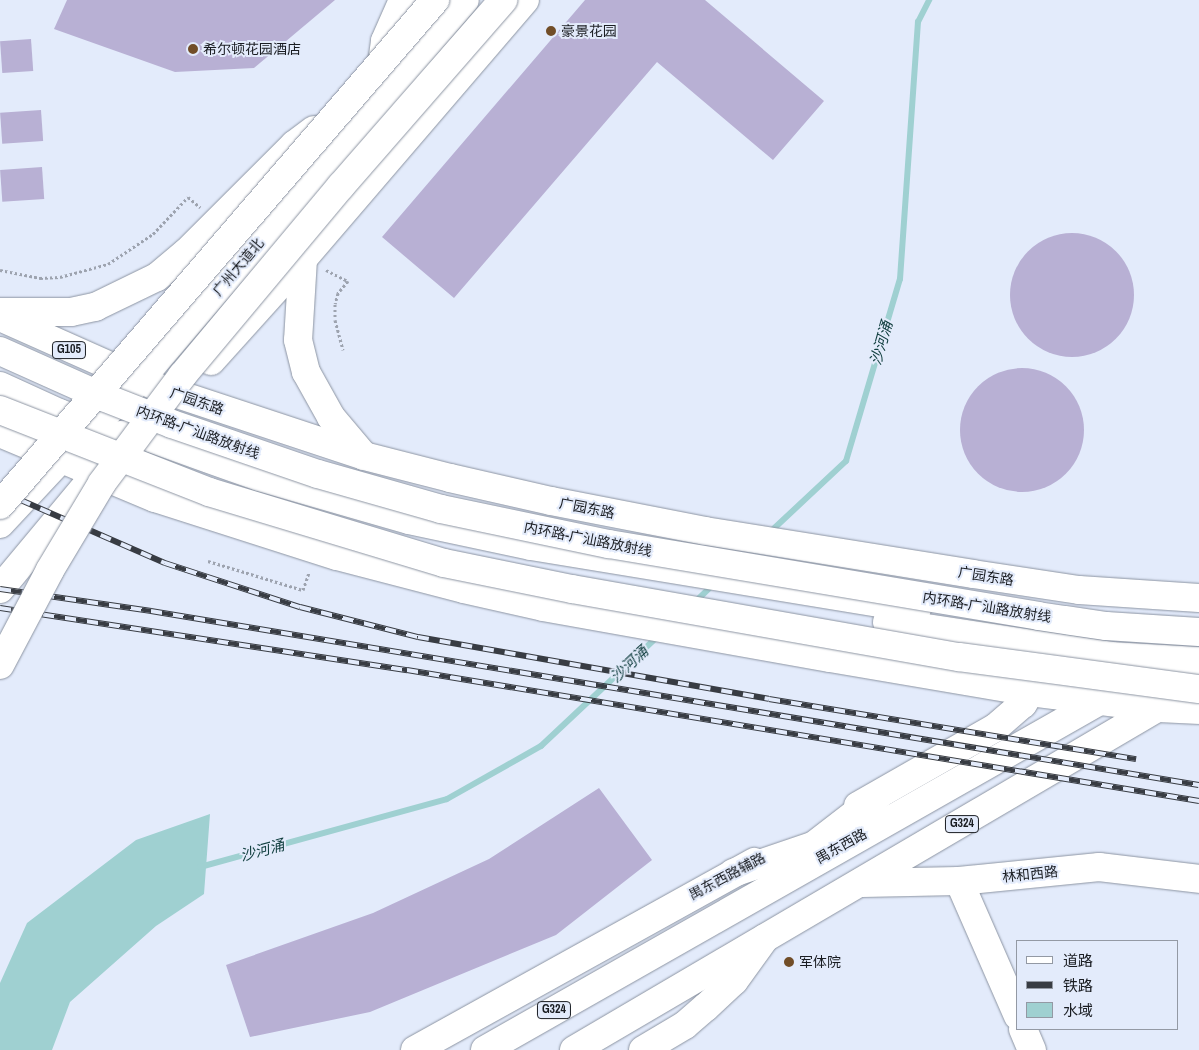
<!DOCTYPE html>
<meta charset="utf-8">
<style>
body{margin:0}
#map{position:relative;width:1199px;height:1050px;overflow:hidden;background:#e3ebfb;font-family:"Archivo Narrow","Noto Sans SC",sans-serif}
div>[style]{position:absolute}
.water>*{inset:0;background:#9fd0d1}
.stream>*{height:6px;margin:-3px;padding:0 3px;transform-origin:3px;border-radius:3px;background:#9fd0d1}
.building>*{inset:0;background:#b8b0d4;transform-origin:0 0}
.round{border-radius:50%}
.path>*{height:3px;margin-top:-1.5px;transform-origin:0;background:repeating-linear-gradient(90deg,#9da3af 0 2.5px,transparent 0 5px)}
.roads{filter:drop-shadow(0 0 1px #8c94a2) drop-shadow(0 0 1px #8c94a2)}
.minor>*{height:28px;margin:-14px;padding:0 14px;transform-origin:14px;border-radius:14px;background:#fff}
.major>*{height:28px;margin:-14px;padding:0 14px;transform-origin:14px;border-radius:14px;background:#fff}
.rail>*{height:5.5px;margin-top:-2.75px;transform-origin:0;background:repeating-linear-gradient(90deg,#e3ebfb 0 11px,#383c43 0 22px);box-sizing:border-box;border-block:1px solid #383c43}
.bridges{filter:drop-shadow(0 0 1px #8c94a2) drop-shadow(0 0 1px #8c94a2)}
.highway-bridge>*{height:28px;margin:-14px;padding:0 14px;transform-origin:14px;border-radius:14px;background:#fff}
.dots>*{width:14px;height:14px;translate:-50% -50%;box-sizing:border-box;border:2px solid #e3ebfb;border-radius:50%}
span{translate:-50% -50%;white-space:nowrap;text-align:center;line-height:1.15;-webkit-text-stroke:4px #e3ebfb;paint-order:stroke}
.shield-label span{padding:1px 4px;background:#e3ebfb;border:1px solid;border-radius:4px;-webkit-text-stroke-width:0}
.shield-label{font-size:12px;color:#1a1d22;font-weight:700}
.poi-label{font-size:14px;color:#1a1d22}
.left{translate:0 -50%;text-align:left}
.street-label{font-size:14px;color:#1a1d22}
.water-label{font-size:15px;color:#134041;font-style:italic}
.legend{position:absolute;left:1016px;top:940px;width:162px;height:90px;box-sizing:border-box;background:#e3ebfb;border:1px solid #9399a4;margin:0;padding:6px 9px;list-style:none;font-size:15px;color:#1a1d22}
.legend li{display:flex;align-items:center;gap:10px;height:25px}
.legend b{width:25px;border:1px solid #9399a4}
</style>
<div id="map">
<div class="water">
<div style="clip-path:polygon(210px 814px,204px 894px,156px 926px,70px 1002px,52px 1050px,0 1050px,0 983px,27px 923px,136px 840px)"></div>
</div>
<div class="stream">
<div style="left:768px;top:534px;width:107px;rotate:-43.1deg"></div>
<div style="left:846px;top:461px;width:190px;rotate:-73.5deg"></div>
<div style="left:900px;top:279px;width:258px;rotate:-86deg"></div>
<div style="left:918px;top:22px;width:25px;rotate:-63deg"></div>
<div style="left:695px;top:602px;width:28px;rotate:-44deg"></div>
<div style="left:200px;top:867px;width:256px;rotate:-15.4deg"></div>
<div style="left:447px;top:799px;width:108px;rotate:-29.4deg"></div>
<div style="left:541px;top:746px;width:161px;rotate:-43.2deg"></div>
</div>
<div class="building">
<div style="clip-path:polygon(67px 0,335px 0,254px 68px,175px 72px,54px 29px)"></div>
<div style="clip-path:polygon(585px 0,705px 0,824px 101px,773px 160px,657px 62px,454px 298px,382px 237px)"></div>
<div style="left:31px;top:39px;width:32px;height:31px;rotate:86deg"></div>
<div style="left:41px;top:110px;width:31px;height:41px;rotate:86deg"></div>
<div style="left:42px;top:167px;width:32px;height:42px;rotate:86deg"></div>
<div class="round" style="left:1010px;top:233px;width:124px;height:124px"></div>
<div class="round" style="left:960px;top:368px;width:124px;height:124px"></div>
<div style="clip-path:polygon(599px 788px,652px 860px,556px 935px,370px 1012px,250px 1037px,226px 965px,373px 913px,489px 859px)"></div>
</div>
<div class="path">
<div style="left:0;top:270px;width:41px;rotate:11.3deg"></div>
<div style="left:40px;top:278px;width:20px;rotate:-3deg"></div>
<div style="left:60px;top:277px;width:50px;rotate:-15.2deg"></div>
<div style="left:108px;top:264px;width:54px;rotate:-33.7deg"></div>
<div style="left:153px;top:234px;width:51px;rotate:-46.6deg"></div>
<div style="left:188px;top:197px;width:16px;rotate:40deg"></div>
<div style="left:326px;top:270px;width:25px;rotate:27deg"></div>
<div style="left:348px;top:281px;width:16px;rotate:130deg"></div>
<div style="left:338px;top:293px;width:11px;rotate:105deg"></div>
<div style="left:335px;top:304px;width:16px;rotate:90deg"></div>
<div style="left:335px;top:320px;width:31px;rotate:75deg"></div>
<div style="left:208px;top:561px;width:99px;rotate:17deg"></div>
<div style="left:303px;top:590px;width:18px;rotate:-71deg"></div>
</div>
<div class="roads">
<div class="minor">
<div style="left:381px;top:70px;width:29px;rotate:-82deg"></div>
<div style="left:385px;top:41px;width:45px;rotate:-66.3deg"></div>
<div style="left:1157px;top:708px;width:42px;rotate:2.7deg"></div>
<div style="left:858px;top:806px;width:158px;rotate:-29.7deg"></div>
<div style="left:995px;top:728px;width:37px;rotate:-41deg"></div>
<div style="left:1023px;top:704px;width:14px;rotate:-60deg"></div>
<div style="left:959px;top:881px;width:147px;rotate:66.4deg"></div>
<div style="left:1023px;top:1029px;width:23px;rotate:67deg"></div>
<div style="left:415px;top:1050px;width:388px;rotate:-29deg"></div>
<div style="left:643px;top:1050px;width:49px;rotate:-30.8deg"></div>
<div style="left:685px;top:1025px;width:28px;rotate:-41deg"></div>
<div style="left:706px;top:1007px;width:38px;rotate:-43deg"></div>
<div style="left:734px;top:981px;width:53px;rotate:-54.2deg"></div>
</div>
<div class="major">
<div style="left:303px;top:259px;width:81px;rotate:93.5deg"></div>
<div style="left:298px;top:340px;width:33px;rotate:76deg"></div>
<div style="left:306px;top:372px;width:51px;rotate:60.9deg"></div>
<div style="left:331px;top:417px;width:51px;rotate:49.8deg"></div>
<div style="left:0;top:312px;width:71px"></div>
<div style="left:71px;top:312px;width:25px;rotate:-12deg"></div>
<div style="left:95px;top:307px;width:69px;rotate:-25.8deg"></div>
<div style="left:157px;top:277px;width:38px;rotate:-40deg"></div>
<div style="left:186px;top:253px;width:153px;rotate:-45deg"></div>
<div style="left:294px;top:145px;width:25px;rotate:-37deg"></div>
<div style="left:0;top:317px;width:177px;rotate:24deg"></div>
<div style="left:162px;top:389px;width:213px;rotate:18.3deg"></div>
<div style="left:364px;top:456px;width:89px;rotate:14.3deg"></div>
<div style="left:450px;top:478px;width:104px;rotate:12.8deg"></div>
<div style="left:551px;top:501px;width:157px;rotate:11deg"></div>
<div style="left:705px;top:531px;width:271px;rotate:9.1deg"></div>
<div style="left:973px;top:574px;width:107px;rotate:8.6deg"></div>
<div style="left:1079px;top:590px;width:120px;rotate:3.8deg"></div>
<div style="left:211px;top:361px;width:137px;rotate:-48deg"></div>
<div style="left:303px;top:259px;width:341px;rotate:-49.4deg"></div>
<div style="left:0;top:386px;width:65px;rotate:24.6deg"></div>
<div style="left:59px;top:413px;width:38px;rotate:20deg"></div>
<div style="left:0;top:433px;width:168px;rotate:22.8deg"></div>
<div style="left:155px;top:498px;width:191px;rotate:17.7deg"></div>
<div style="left:337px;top:556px;width:131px;rotate:14.6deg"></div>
<div style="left:464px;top:589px;width:81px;rotate:12.8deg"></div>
<div style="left:543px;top:607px;width:291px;rotate:10.1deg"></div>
<div style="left:830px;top:658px;width:203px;rotate:9.6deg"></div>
<div style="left:1030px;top:692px;width:128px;rotate:7.2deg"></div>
<div style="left:70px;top:449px;width:23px;rotate:-25deg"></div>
<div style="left:91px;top:439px;width:45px;rotate:-7.6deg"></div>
<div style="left:136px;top:433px;width:131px;rotate:19.7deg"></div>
<div style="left:259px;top:477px;width:156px;rotate:16deg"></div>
<div style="left:409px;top:520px;width:125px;rotate:12deg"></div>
<div style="left:531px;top:546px;width:391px;rotate:9.3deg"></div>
<div style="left:0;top:524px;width:101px;rotate:-47deg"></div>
<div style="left:69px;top:450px;width:98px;rotate:-44.6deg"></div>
<div style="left:139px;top:381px;width:501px;rotate:-49.45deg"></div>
<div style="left:0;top:589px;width:165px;rotate:-50.2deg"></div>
<div style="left:887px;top:622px;width:227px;rotate:8.6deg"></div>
<div style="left:1111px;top:656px;width:88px;rotate:3.3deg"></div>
<div style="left:813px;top:846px;width:83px;rotate:-37.7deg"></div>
<div style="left:733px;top:873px;width:93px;rotate:-18.8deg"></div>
<div style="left:862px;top:883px;width:97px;rotate:-1.2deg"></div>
<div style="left:959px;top:881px;width:141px;rotate:-5.7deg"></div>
<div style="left:1099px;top:867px;width:101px;rotate:6.8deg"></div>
<div style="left:485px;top:1050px;width:711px;rotate:-29.59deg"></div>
<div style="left:574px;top:1050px;width:682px;rotate:-30.4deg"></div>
</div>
</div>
<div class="rail">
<div style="left:0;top:491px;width:180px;rotate:23.6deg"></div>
<div style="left:165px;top:563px;width:142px;rotate:18.1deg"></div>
<div style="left:300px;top:607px;width:122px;rotate:14.3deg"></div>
<div style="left:418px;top:637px;width:356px;rotate:10deg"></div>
<div style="left:769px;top:699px;width:372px;rotate:9.3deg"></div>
<div style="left:0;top:589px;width:153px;rotate:8.3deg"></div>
<div style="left:151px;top:611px;width:1062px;rotate:9.43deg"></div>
<div style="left:0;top:608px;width:412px;rotate:8.7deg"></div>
<div style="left:407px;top:670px;width:803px;rotate:9.39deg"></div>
</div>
<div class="bridges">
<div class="highway-bridge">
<div style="left:0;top:351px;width:113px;rotate:24.1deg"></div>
<div style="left:103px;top:397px;width:74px;rotate:21.4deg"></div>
<div style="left:172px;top:424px;width:154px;rotate:18.9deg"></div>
<div style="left:318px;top:474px;width:128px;rotate:15.9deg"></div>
<div style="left:441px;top:509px;width:172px;rotate:11.8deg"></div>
<div style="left:609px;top:544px;width:435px;rotate:9.5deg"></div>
<div style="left:1038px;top:616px;width:69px;rotate:8.4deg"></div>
<div style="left:1106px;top:626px;width:93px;rotate:3.7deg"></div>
<div style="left:0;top:410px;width:225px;rotate:21.4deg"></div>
<div style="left:209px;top:492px;width:245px;rotate:16.8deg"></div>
<div style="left:444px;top:563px;width:131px;rotate:11.5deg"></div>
<div style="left:572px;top:589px;width:393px;rotate:10deg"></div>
<div style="left:959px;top:657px;width:242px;rotate:7.6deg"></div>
<div style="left:0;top:505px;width:667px;rotate:-49.26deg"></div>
<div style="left:0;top:665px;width:107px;rotate:-62.2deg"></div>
<div style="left:50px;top:570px;width:101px;rotate:-59.1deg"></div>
<div style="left:102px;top:483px;width:134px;rotate:-53.2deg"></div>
<div style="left:182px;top:376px;width:248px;rotate:-50.1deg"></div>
<div style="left:341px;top:186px;width:247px;rotate:-48.9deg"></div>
</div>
</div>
<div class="dots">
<div style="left:551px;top:31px;background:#714d27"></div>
<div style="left:193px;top:49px;background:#714d27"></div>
<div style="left:789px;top:962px;background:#714d27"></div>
</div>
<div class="shield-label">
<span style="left:69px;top:350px">G105</span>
<span style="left:962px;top:824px">G324</span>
<span style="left:554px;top:1010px">G324</span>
</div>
<div class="poi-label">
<span class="left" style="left:561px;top:31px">豪景花园</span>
<span class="left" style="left:203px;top:49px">希尔顿花园酒店</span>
<span class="left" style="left:799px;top:962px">军体院</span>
</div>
<div class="street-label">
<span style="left:238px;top:267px;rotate:-50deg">广州大道北</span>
<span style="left:197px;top:401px;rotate:19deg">广园东路</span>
<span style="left:198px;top:432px;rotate:20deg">内环路-广汕路放射线</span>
<span style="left:587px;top:508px;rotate:11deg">广园东路</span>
<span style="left:588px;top:539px;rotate:11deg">内环路-广汕路放射线</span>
<span style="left:986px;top:576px;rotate:9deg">广园东路</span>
<span style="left:987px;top:607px;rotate:9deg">内环路-广汕路放射线</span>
<span style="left:841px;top:846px;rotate:-29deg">禺东西路</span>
<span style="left:1030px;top:874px;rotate:-6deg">林和西路</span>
<span style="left:727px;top:876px;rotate:-28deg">禺东西路辅路</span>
</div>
<div class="water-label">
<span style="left:881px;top:343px;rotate:-74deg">沙河涌</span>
<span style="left:629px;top:664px;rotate:-43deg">沙河涌</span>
<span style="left:262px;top:850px;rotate:-15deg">沙河涌</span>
</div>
<ul class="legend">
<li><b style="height:6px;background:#fff"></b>道路</li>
<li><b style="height:6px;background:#383c43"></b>铁路</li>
<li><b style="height:14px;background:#9fd0d1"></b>水域</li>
</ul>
</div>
